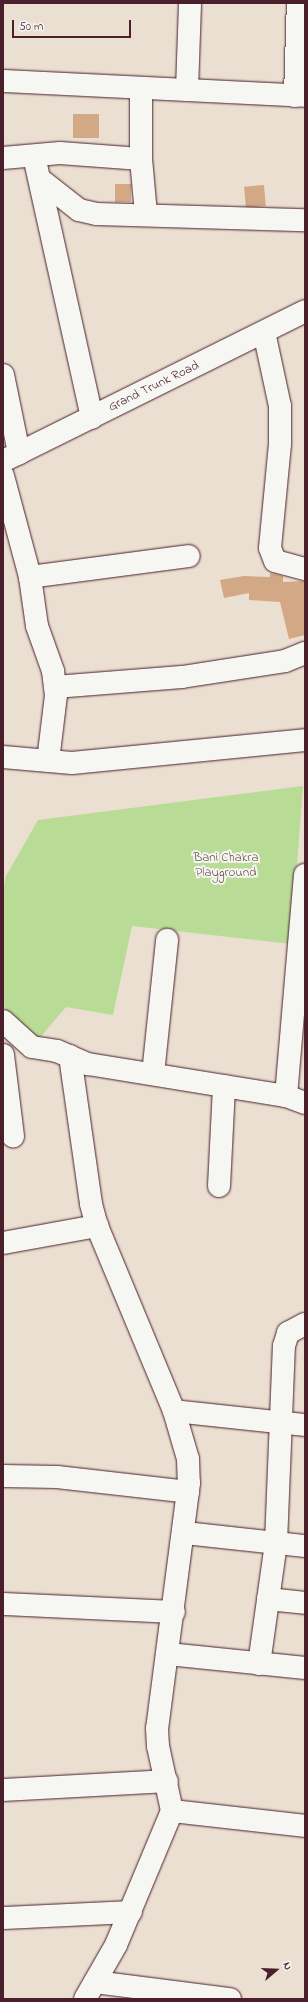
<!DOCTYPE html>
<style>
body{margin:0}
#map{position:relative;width:308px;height:2002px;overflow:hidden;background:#ebdfd1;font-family:"Indie Flower",sans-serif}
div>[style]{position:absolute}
.green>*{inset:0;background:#b8dc96}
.building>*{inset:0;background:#d2a984;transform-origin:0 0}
.roads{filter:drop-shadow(0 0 1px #4a1f2b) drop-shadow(0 0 1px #4a1f2b)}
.minor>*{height:22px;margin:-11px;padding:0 11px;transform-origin:11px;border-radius:11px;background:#f6f6f2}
.major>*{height:22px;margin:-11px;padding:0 11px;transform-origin:11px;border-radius:11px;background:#f6f6f2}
span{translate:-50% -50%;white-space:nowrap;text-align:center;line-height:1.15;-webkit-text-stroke:4px #f6f6f2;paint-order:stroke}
.street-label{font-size:13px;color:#4a1f2b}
.park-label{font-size:13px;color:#664e46}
.frame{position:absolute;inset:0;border:4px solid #4a1f2b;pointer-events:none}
.north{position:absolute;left:256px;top:1950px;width:40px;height:40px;-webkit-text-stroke:3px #f6f6f2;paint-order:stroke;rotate:71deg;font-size:11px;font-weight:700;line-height:16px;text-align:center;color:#4a1f2b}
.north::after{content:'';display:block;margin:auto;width:14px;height:18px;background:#4a1f2b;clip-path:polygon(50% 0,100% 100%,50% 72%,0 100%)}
.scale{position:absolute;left:12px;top:20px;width:119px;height:18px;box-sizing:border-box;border:2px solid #4a1f2b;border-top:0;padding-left:5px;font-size:12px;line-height:14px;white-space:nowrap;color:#4a1f2b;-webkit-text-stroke:3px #f6f6f2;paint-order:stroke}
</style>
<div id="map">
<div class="green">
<div style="clip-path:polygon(303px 786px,291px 944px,132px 926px,113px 1015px,66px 1007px,32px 1047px,3px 1005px,3px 891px,6px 876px,38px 820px)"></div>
</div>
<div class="building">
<div style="left:73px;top:114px;width:26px;height:24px"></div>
<div style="left:115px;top:184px;width:16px;height:18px"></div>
<div style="left:264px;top:185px;width:21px;height:20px;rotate:85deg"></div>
<div style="clip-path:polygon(270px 573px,283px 576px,283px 582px,305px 581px,305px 635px,289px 639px,280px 602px,249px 600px,249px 593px,224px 598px,220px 580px,244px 576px,270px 577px)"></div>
</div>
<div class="roads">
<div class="minor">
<div style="left:3px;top:81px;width:302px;rotate:2.8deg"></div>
<div style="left:141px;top:88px;width:71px;rotate:90deg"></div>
<div style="left:141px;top:159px;width:55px;rotate:84.8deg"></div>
<div style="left:187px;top:90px;width:87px;rotate:-88deg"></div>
<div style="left:295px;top:96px;width:93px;rotate:-88.2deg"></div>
<div style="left:34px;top:156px;width:268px;rotate:77.5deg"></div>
<div style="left:3px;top:158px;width:57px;rotate:-5deg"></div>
<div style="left:60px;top:153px;width:81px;rotate:4.2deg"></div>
<div style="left:42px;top:181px;width:47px;rotate:38.1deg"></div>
<div style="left:79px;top:210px;width:18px;rotate:13deg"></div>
<div style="left:97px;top:214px;width:208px;rotate:1.7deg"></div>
<div style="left:264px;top:332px;width:76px;rotate:77.8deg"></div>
<div style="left:280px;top:406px;width:38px;rotate:90deg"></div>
<div style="left:280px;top:444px;width:104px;rotate:95.5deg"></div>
<div style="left:270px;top:548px;width:14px;rotate:69deg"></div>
<div style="left:275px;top:561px;width:31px;rotate:15deg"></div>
<div style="left:3px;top:375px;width:80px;rotate:78.4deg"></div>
<div style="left:3px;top:476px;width:105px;rotate:75deg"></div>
<div style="left:30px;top:577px;width:49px;rotate:81.9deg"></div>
<div style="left:37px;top:626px;width:48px;rotate:70.4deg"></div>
<div style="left:53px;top:671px;width:24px;rotate:83deg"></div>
<div style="left:56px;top:695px;width:66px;rotate:96.9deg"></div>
<div style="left:30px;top:577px;width:160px;rotate:-7.5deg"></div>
<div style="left:55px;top:687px;width:127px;rotate:-4.5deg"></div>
<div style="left:182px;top:677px;width:104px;rotate:-8.8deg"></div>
<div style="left:285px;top:661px;width:22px;rotate:-22deg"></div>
<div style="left:3px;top:757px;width:69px;rotate:5deg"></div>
<div style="left:72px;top:763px;width:234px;rotate:-5.6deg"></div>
<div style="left:3px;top:1021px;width:39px;rotate:42deg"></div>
<div style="left:32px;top:1047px;width:25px;rotate:9deg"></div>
<div style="left:57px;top:1051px;width:34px;rotate:23deg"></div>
<div style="left:88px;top:1064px;width:201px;rotate:9.2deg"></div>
<div style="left:286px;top:1096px;width:20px;rotate:20deg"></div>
<div style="left:3px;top:1055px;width:82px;rotate:83deg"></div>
<div style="left:70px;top:1056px;width:149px;rotate:81.9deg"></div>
<div style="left:91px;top:1204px;width:23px;rotate:75deg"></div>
<div style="left:97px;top:1226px;width:200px;rotate:67.4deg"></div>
<div style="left:174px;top:1411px;width:50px;rotate:73.7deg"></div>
<div style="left:188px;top:1459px;width:24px;rotate:88deg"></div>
<div style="left:189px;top:1483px;width:247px;rotate:97.4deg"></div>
<div style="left:157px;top:1728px;width:18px;rotate:87deg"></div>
<div style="left:158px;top:1746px;width:66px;rotate:77.8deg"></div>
<div style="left:172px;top:1811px;width:145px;rotate:112.7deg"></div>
<div style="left:116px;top:1945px;width:62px;rotate:119.9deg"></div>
<div style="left:153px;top:1074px;width:135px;rotate:-84deg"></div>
<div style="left:286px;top:1096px;width:222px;rotate:-85.1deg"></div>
<div style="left:219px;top:1186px;width:100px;rotate:-87.1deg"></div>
<div style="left:3px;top:1243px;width:96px;rotate:-10.3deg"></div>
<div style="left:174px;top:1411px;width:132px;rotate:6.1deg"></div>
<div style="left:3px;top:1476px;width:54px;rotate:1.1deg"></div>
<div style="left:57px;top:1477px;width:132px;rotate:6.5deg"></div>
<div style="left:185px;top:1533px;width:121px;rotate:6.2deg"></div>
<div style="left:268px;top:1599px;width:37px;rotate:6deg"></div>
<div style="left:3px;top:1604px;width:171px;rotate:2.7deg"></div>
<div style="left:168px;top:1654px;width:138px;rotate:5.8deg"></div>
<div style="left:259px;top:1664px;width:122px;rotate:-82deg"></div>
<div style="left:276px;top:1543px;width:197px;rotate:-87.7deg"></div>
<div style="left:284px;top:1346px;width:14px;rotate:-73deg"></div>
<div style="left:288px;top:1333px;width:19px;rotate:-28deg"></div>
<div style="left:3px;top:1790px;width:164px;rotate:-3.1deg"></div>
<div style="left:172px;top:1811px;width:134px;rotate:6.4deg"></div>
<div style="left:3px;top:1918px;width:128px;rotate:-2.7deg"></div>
<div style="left:95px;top:1982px;width:136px;rotate:7.2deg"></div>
</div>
<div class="major">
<div style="left:3px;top:461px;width:337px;rotate:-26.4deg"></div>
</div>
</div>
<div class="street-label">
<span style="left:154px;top:387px;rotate:-26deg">Grand Trunk Road</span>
</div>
<div class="park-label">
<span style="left:226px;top:866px">Bani Chakra<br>Playground</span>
</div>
<div class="frame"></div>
<div class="north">N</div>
<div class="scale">50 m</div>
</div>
